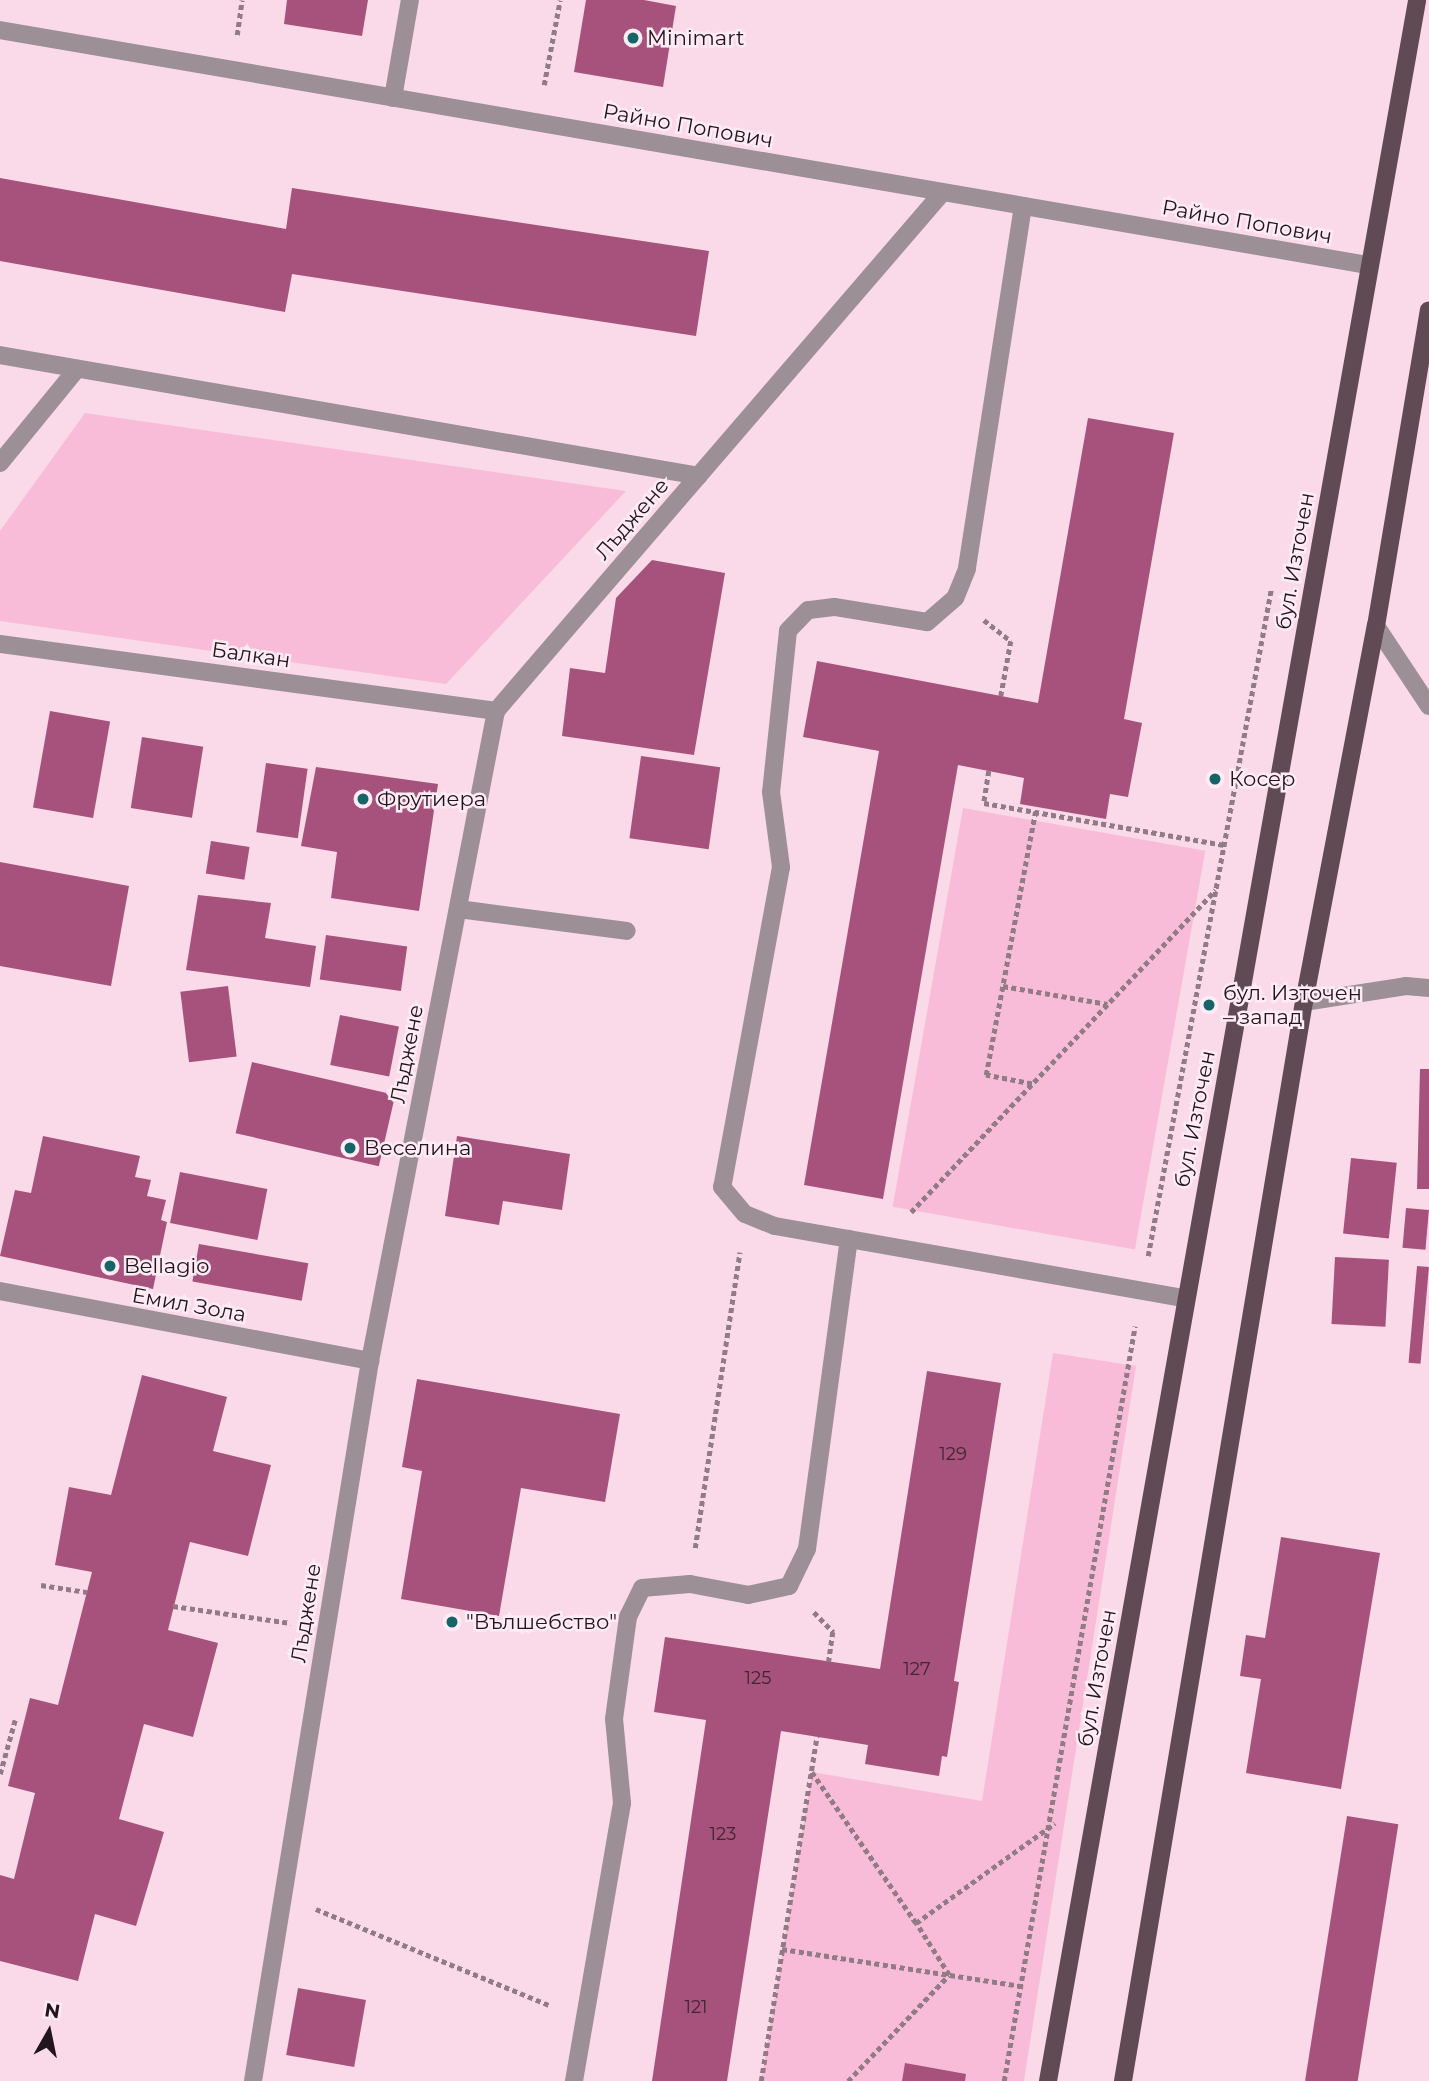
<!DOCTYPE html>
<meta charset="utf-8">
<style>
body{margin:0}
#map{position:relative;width:1429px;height:2081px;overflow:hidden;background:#fadae8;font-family:Montserrat,sans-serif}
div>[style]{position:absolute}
.green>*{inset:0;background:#f9bcd8;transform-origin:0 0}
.building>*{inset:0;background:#a6527c;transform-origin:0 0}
.path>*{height:4.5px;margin-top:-2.25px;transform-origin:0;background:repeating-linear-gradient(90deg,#917b85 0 5px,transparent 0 8.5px)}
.service>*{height:18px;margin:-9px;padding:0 9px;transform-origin:9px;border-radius:9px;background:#9c8f95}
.minor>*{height:18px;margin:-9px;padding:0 9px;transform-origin:9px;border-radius:9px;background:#9c8f95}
.primary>*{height:18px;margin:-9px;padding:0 9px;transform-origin:9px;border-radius:9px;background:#604a54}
.dots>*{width:19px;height:19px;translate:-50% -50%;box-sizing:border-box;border:4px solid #ffebf4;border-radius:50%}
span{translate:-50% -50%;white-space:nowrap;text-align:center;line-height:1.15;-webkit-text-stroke:5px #ffebf4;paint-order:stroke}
.number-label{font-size:18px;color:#422533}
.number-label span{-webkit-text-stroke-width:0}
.poi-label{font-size:21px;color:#21161b}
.left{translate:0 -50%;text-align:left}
.street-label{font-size:21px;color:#21161b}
.north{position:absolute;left:14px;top:1997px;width:70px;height:70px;-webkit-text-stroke:5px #ffebf4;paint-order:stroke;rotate:9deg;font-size:19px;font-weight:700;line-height:28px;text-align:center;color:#21161b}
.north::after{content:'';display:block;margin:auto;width:24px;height:32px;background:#21161b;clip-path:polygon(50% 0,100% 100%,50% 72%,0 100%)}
</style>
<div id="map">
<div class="green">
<div style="clip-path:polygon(85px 413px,626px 491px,446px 684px,0 621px,0 531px)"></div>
<div style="left:963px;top:808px;width:246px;height:405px;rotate:10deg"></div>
<div style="clip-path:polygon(1053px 1353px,1136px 1366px,1024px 2081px,761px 2081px,812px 1772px,982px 1801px)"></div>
</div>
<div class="building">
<div style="clip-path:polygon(287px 0,368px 0,362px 36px,284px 24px)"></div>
<div style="clip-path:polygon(586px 0,644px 0,676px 6px,663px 87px,574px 72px)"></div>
<div style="clip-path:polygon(0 178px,286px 229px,292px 188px,709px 251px,696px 336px,292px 274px,285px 312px,0 261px)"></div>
<div style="clip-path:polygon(1088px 418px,1174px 433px,1124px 719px,1142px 723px,1128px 797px,1110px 794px,1106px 819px,1020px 804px,1024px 778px,958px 765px,883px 1199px,804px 1185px,879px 751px,803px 737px,817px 661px,1038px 703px)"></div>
<div style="clip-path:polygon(652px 560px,725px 573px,694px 755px,562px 736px,570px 668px,605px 673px,616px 598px)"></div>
<div style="left:50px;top:711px;width:61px;height:98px;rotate:10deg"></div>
<div style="left:142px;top:737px;width:62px;height:72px;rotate:9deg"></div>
<div style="left:641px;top:756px;width:80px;height:83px;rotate:8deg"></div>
<div style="left:266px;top:763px;width:42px;height:70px;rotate:8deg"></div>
<div style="clip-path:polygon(316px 767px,438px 784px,419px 911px,331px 898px,337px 852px,301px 846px)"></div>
<div style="left:211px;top:841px;width:39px;height:33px;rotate:9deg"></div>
<div style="clip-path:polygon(0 862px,129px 886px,111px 986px,0 966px)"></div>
<div style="clip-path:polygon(198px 895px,271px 903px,265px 938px,316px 946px,310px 987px,186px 970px)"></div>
<div style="left:326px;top:935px;width:82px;height:45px;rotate:8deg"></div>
<div style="left:228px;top:986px;width:71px;height:48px;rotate:83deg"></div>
<div style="left:340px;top:1015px;width:60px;height:51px;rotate:11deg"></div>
<div style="left:252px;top:1062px;width:147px;height:73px;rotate:13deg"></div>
<div style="clip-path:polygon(1420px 1069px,1429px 1069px,1429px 1189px,1417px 1189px)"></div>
<div style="clip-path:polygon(43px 1136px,140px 1156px,135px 1177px,151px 1180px,147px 1196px,166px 1200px,161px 1220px,167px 1222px,153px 1289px,0 1256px,15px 1190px,31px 1193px)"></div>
<div style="clip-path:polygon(457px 1136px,570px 1154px,562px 1210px,503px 1201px,499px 1225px,445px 1216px)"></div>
<div style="left:1351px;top:1158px;width:46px;height:76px;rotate:6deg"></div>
<div style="left:180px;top:1172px;width:89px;height:52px;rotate:11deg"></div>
<div style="left:1406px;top:1208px;width:23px;height:40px;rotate:5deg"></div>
<div style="left:199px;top:1244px;width:111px;height:38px;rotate:10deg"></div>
<div style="left:1335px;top:1257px;width:54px;height:67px;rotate:3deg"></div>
<div style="left:1417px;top:1266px;width:12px;height:97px;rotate:5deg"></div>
<div style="clip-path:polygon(927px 1371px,1001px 1383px,954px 1681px,959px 1682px,947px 1757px,942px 1756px,939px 1776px,865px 1764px,868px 1745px,781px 1731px,727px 2081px,652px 2081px,706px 1720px,654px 1712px,665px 1637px,880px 1669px)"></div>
<div style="clip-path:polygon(142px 1375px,227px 1397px,213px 1451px,271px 1465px,248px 1556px,190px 1542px,168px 1630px,218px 1643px,193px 1737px,144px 1724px,119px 1819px,164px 1832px,136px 1926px,95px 1914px,78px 1981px,0 1961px,0 1875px,14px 1879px,35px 1793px,8px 1786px,30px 1698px,58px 1705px,92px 1572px,55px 1565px,69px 1487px,111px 1495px)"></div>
<div style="clip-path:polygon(417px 1379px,620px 1414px,605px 1502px,521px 1488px,499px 1616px,401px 1599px,422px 1471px,402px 1467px)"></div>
<div style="clip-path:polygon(1281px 1537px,1380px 1553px,1341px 1789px,1246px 1773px,1261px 1679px,1240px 1676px,1246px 1635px,1265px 1638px)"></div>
<div style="left:1347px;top:1816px;width:52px;height:268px;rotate:9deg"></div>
<div style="left:298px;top:1988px;width:69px;height:68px;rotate:10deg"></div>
<div style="clip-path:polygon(905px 2063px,966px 2074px,965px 2081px,902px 2081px)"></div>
</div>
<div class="path">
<div style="left:237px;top:35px;width:35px;rotate:-82deg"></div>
<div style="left:544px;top:85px;width:86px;rotate:-79.3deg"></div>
<div style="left:984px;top:620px;width:34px;rotate:38deg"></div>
<div style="left:1011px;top:641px;width:56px;rotate:100.3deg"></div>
<div style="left:989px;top:771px;width:32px;rotate:99deg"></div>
<div style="left:984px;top:803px;width:244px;rotate:9.9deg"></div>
<div style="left:1003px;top:986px;width:106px;rotate:9.8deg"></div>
<div style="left:1032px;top:1084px;width:47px;rotate:-168.9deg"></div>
<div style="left:986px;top:1075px;width:268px;rotate:-79.4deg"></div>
<div style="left:911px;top:1212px;width:443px;rotate:-46.6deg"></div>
<div style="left:1148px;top:1256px;width:677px;rotate:-79.54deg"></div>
<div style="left:695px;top:1548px;width:299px;rotate:-81.4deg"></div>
<div style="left:41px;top:1585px;width:47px;rotate:8.7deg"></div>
<div style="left:173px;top:1606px;width:119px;rotate:8.2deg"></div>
<div style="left:814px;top:1612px;width:28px;rotate:46deg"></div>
<div style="left:833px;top:1632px;width:30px;rotate:98deg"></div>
<div style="left:812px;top:1772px;width:183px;rotate:55.4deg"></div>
<div style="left:0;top:1774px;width:56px;rotate:-74.5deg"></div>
<div style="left:316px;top:1909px;width:254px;rotate:22.4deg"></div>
<div style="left:782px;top:1949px;width:241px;rotate:8.8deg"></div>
<div style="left:761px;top:2081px;width:349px;rotate:-80.8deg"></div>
<div style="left:848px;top:2081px;width:146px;rotate:-46.4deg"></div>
<div style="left:949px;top:1975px;width:62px;rotate:-122.4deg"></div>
<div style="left:916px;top:1923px;width:171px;rotate:-35.7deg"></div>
<div style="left:1004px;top:2081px;width:766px;rotate:-80.16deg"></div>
</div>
<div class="service">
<div style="left:393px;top:98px;width:99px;rotate:-80.2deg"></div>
<div style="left:1023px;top:206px;width:367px;rotate:98.8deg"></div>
<div style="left:967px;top:569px;width:31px;rotate:112deg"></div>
<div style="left:955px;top:598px;width:37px;rotate:139deg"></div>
<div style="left:927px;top:622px;width:94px;rotate:-170.8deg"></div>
<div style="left:834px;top:607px;width:26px;rotate:173deg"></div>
<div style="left:808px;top:610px;width:29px;rotate:134deg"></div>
<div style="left:788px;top:631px;width:162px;rotate:96deg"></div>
<div style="left:771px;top:792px;width:76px;rotate:82.4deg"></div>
<div style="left:781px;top:867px;width:325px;rotate:100.4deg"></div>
<div style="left:722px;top:1187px;width:35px;rotate:50deg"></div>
<div style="left:745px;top:1214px;width:32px;rotate:22deg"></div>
<div style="left:775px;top:1226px;width:415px;rotate:10deg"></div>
<div style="left:0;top:355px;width:709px;rotate:9.82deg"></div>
<div style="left:0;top:463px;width:120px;rotate:-50.7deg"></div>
<div style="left:1376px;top:626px;width:96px;rotate:56.5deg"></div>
<div style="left:458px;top:909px;width:170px;rotate:7.4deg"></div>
<div style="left:1304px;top:1002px;width:103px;rotate:-8.9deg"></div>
<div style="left:1406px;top:986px;width:23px;rotate:5deg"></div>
<div style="left:574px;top:2081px;width:282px;rotate:-80.2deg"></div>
<div style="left:622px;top:1803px;width:84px;rotate:-95.4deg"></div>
<div style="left:614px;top:1719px;width:103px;rotate:-82.2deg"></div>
<div style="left:628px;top:1617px;width:32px;rotate:-64deg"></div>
<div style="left:642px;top:1588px;width:48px;rotate:-4.8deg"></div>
<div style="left:690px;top:1584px;width:59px;rotate:10.7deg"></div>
<div style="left:748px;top:1595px;width:42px;rotate:-12.4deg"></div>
<div style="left:789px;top:1586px;width:41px;rotate:-64.1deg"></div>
<div style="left:807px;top:1549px;width:313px;rotate:-82.3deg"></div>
</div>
<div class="minor">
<div style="left:0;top:30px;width:1388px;rotate:9.75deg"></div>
<div style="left:0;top:644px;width:501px;rotate:7.69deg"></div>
<div style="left:0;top:1291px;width:377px;rotate:10.7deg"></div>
<div style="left:253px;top:2081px;width:729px;rotate:-80.77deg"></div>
<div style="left:370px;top:1361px;width:662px;rotate:-79.03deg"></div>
<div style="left:496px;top:711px;width:684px;rotate:-49.27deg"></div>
</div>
<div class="primary">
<div style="left:1048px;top:2081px;width:2113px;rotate:-79.94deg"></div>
<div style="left:1123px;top:2081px;width:1094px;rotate:-80.48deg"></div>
<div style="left:1304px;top:1002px;width:383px;rotate:-79.2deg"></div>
<div style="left:1376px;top:626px;width:320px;rotate:-80.5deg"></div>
</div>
<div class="dots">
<div style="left:633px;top:38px;background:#156468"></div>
<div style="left:1215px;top:779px;background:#156468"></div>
<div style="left:363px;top:799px;background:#156468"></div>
<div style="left:1209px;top:1005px;background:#156468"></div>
<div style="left:350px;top:1148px;background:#156468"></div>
<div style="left:110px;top:1266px;background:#156468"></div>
<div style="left:452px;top:1622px;background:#156468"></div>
</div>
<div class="number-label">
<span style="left:953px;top:1454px">129</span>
<span style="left:917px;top:1669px">127</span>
<span style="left:758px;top:1678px">125</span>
<span style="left:723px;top:1834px">123</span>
<span style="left:696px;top:2007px">121</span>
</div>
<div class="poi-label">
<span class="left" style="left:647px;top:38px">Minimart</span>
<span class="left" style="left:1229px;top:779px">Косер</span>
<span class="left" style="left:377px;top:799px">Фрутиера</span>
<span class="left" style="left:1223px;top:1005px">бул. Източен<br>– запад</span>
<span class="left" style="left:364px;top:1148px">Веселина</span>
<span class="left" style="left:124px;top:1266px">Bellagio</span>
<span class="left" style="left:466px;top:1622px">"Вълшебство"</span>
</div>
<div class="street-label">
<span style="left:688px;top:126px;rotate:10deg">Райно Попович</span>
<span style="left:1247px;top:222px;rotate:10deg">Райно Попович</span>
<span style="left:632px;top:519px;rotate:-49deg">Лъджене</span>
<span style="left:1295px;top:561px;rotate:-80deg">бул. Източен</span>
<span style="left:251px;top:655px;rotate:8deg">Балкан</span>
<span style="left:407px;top:1054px;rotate:-79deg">Лъджене</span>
<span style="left:1195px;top:1119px;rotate:-79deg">бул. Източен</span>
<span style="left:189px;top:1305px;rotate:10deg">Емил Зола</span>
<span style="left:306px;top:1613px;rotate:-81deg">Лъджене</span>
<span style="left:1097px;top:1678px;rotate:-80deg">бул. Източен</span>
</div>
<div class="north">N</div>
</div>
